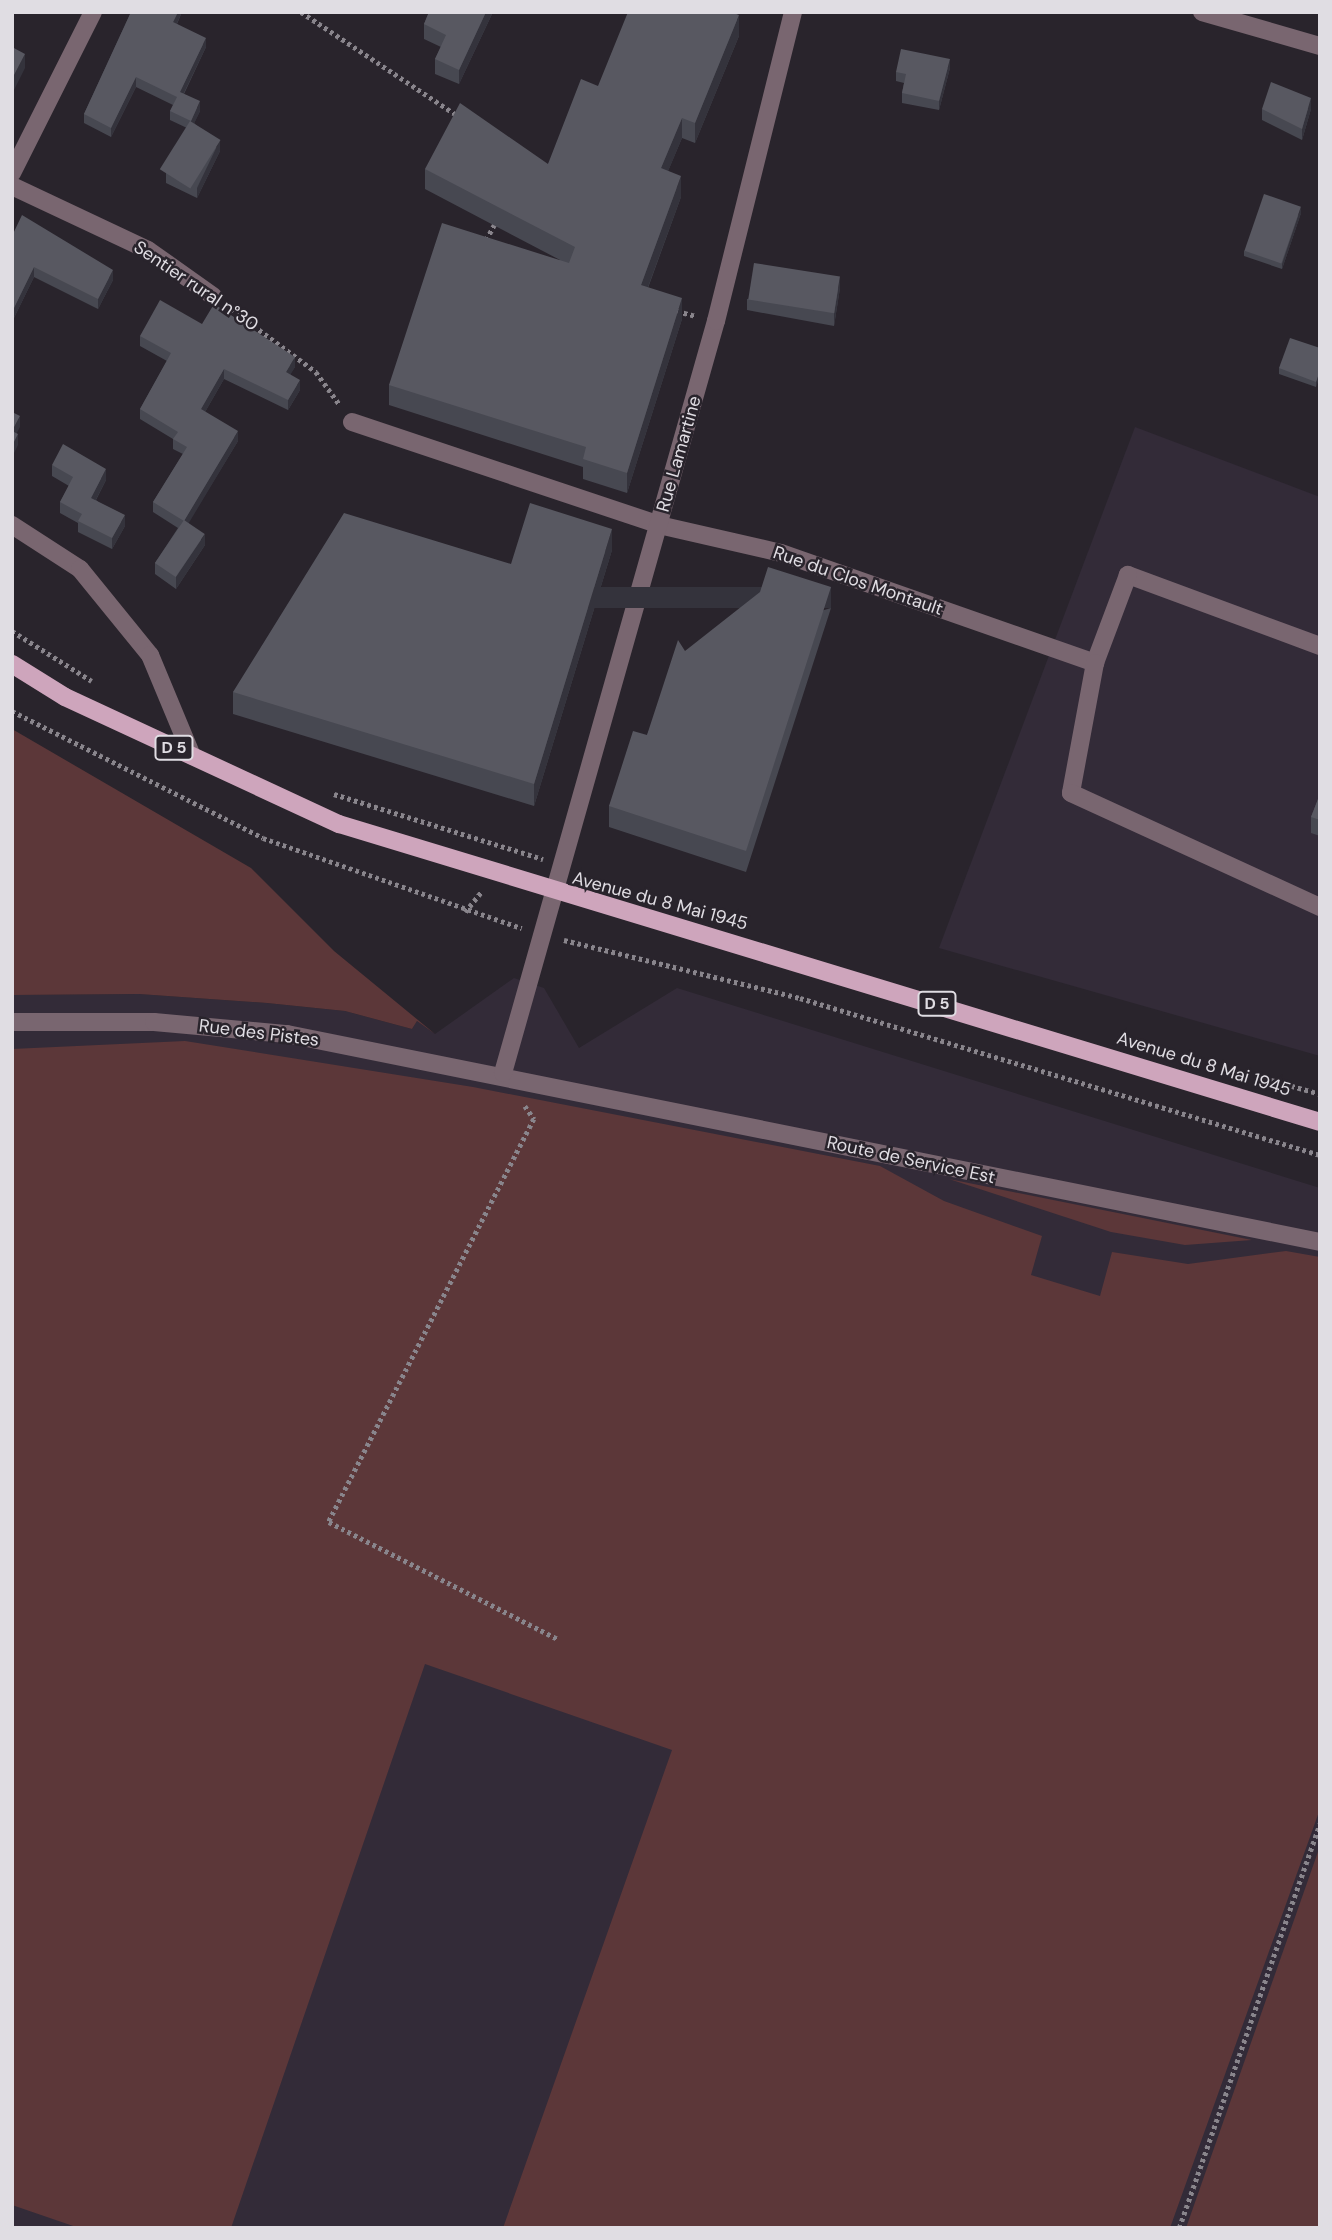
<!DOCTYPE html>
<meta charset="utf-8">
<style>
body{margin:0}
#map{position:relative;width:1332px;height:2240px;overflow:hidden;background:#29242c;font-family:"DM Sans",sans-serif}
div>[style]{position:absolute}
.built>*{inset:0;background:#332b38}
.green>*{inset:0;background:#5c3739}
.path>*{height:4.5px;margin-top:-2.25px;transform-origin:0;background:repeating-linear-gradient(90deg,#89858c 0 3.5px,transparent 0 7px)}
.minor>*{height:18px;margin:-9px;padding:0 9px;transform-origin:9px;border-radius:9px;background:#796670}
.major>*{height:18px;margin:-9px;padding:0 9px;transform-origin:9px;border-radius:9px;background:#cea5bc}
.wall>*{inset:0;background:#474851}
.shaded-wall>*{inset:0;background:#34333c;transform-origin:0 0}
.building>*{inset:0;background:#585861;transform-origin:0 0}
span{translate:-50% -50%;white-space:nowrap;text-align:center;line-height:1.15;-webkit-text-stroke:5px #29242c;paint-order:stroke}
.shield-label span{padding:2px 5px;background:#29242c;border:2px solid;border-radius:5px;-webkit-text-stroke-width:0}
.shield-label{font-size:16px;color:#e0dde3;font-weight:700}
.street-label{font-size:18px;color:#e0dde3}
.frame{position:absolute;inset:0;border:14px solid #e0dde3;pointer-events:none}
</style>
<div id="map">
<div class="built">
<div style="clip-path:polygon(1135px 427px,1320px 497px,1320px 1056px,939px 948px)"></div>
<div style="clip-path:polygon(514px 978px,544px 988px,579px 1048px,677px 988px,1320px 1188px,1320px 2228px,12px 2228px,12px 995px,139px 994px,267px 1003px,345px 1011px,412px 1029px,417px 1021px,435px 1034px)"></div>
</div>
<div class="green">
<div style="clip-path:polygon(12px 729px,251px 868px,334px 951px,435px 1034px,417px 1021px,412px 1029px,345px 1011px,267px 1003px,139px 994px,12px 995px)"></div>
<div style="clip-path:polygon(185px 1041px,473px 1087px,880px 1166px,944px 1201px,1042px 1236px,1031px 1275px,1100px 1296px,1112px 1252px,1188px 1264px,1286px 1251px,1320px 1257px,1320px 1809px,1170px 2228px,503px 2228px,672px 1750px,425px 1664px,231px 2228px,79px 2228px,12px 2205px,12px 1049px)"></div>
<div style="clip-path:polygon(949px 1179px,1252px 1240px,1185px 1245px,1111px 1232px)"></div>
<div style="clip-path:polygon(1320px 1846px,1320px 2228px,1186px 2228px)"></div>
</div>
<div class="path">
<div style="left:301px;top:12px;width:188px;rotate:33.5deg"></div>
<div style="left:486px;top:240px;width:19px;rotate:-62deg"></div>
<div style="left:231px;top:309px;width:106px;rotate:36.5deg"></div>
<div style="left:316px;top:372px;width:39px;rotate:54deg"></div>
<div style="left:677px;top:311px;width:20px;rotate:15deg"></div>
<div style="left:12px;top:631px;width:94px;rotate:32deg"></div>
<div style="left:12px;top:711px;width:281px;rotate:26.8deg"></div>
<div style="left:263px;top:838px;width:274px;rotate:19.2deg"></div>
<div style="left:334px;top:794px;width:219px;rotate:17.3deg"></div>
<div style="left:465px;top:912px;width:27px;rotate:-51deg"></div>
<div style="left:564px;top:940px;width:243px;rotate:13.8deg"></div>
<div style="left:800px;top:998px;width:543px;rotate:16.8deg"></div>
<div style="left:1271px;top:1080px;width:51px;rotate:15.9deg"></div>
<div style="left:525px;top:1106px;width:16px;rotate:55deg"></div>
<div style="left:534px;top:1119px;width:452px;rotate:117deg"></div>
<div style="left:329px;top:1522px;width:257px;rotate:27.1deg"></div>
<div style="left:1179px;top:2228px;width:428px;rotate:-70.8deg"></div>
</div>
<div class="minor">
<div style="left:1202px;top:12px;width:123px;rotate:16.1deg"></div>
<div style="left:12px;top:173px;width:180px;rotate:-63.3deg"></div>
<div style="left:12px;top:186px;width:150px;rotate:25.2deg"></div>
<div style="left:148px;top:250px;width:80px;rotate:35.3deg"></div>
<div style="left:352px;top:422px;width:324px;rotate:18.5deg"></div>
<div style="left:659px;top:525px;width:125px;rotate:12.9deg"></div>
<div style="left:781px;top:553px;width:333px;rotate:19.3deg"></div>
<div style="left:12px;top:525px;width:81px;rotate:32.9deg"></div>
<div style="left:80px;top:569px;width:111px;rotate:50.9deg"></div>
<div style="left:150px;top:655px;width:109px;rotate:67.4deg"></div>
<div style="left:1320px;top:646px;width:205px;rotate:-159.7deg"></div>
<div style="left:1128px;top:575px;width:94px;rotate:110.6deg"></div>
<div style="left:1095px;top:663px;width:132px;rotate:100.5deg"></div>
<div style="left:1071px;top:793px;width:274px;rotate:24.6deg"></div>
<div style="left:12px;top:1022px;width:142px"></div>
<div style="left:154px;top:1022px;width:134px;rotate:5.2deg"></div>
<div style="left:287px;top:1034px;width:1054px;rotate:11.38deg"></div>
<div style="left:503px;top:1073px;width:782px;rotate:-74.19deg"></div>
<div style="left:716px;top:321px;width:318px;rotate:-76deg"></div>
</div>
<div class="major">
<div style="left:12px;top:664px;width:62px;rotate:31.9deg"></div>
<div style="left:65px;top:697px;width:302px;rotate:24.9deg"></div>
<div style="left:339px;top:824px;width:1025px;rotate:16.9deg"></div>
</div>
<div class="wall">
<div style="clip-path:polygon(131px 12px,182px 12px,177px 24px,206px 47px,184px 94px,200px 111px,194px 123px,220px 151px,197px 198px,166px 183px,166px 173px,187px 128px,170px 120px,170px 111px,173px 105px,136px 87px,111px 137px,84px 123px,84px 114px)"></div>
<div style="clip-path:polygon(429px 12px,493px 12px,459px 84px,435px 74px,435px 59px,441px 47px,424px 39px,424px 24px)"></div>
<div style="clip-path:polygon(736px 12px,739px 36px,695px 143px,682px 138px,668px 171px,681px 197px,648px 288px,682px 319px,627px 493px,583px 479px,583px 467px,389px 405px,389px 385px,560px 260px,425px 189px,425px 169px,548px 164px,598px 86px)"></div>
<div style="clip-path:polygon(950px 68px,939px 110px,902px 103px,902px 93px,904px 83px,896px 81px,896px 72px)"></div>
<div style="clip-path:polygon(1262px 109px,1311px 109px,1302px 140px,1262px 120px)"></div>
<div style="clip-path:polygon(1301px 213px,1282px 269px,1244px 256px,1244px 251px)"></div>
<div style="clip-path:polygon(12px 236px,113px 280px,98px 309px,34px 277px,12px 322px)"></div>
<div style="clip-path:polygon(840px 288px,834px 326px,747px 310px,747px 299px)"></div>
<div style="clip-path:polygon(202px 324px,295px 367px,290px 374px,300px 390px,288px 410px,224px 379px,205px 412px,238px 441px,188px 523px,205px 545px,176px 589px,155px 574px,155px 563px,178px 528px,153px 512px,153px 502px,183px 454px,173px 449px,173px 439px,140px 419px,140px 409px,167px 361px,140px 346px,140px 336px)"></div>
<div style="clip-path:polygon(1320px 348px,1316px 387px,1279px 374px,1279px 368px)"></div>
<div style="clip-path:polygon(52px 465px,106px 480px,96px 500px,125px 526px,112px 549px,78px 532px,78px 523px,60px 513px,60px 502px,69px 486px,52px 476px)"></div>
<div style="clip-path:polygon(612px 550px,534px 806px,233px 714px,233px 692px,511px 564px)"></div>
<div style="clip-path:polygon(831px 608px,746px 872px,609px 827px,609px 806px,647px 735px,685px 651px)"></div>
<div style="clip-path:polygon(1320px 794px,1320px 836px,1311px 833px,1311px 817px)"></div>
</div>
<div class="shaded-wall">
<div style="clip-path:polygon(178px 12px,182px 12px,173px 32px,173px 22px)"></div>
<div style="clip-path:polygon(486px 12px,493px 12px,459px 84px,459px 70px)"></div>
<div style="clip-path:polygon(739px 15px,739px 36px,695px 143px,695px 123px)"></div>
<div style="clip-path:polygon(206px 38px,206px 47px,180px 101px,180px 92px)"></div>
<div style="clip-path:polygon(25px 54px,25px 68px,12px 94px,12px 79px)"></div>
<div style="clip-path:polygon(950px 59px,950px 68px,939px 110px,939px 101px)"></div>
<div style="clip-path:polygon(136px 77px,136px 87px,111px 137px,111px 128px)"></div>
<div style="clip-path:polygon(1311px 98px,1311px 109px,1302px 140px,1302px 129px)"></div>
<div style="clip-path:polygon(200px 101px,200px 111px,191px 130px,191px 121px)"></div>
<div style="clip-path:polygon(682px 118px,682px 138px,661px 188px,661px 168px)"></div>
<div style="clip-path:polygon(220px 140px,220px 151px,197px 198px,197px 188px)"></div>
<div style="clip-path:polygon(681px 176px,681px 197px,641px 306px,641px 285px)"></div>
<div style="clip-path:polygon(1301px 207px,1301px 213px,1282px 269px,1282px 264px)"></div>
<div style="clip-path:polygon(34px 267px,34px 277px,12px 322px,12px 312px)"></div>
<div style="clip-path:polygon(113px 270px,113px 280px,98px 309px,98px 299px)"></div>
<div style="clip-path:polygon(840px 277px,840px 288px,834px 326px,834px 314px)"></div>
<div style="clip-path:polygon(682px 298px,682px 319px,627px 493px,627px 473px)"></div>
<div style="clip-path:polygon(295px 357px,295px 367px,286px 382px,286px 372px)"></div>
<div style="clip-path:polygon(224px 369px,224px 379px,201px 419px,201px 409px)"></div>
<div style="clip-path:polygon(1320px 371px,1320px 377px,1316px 387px,1316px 382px)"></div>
<div style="clip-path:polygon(300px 380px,300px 390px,288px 410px,288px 400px)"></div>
<div style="clip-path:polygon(20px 416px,20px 427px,12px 442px,12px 431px)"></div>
<div style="clip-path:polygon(238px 431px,238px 441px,184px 531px,184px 521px)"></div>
<div style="clip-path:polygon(18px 434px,18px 445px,12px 457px,12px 446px)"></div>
<div style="clip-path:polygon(106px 469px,106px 480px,91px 509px,91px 498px)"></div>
<div style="clip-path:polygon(125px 515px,125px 526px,112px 549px,112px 538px)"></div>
<div style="clip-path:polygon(612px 529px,612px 550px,534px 806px,534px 784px)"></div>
<div style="clip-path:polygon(205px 534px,205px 545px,176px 589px,176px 577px)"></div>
<div style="left:831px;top:587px;width:21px;height:277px;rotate:90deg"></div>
</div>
<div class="building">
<div style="clip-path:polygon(131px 12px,178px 12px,173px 22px,206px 38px,180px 92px,200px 101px,191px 121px,170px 111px,177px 97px,136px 77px,111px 128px,84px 114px)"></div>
<div style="clip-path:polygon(429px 12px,486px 12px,459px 70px,435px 59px,446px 35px,424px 24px)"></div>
<div style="clip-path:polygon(628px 12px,731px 12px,739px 15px,695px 123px,682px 118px,661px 168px,681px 176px,641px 285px,682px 298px,627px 473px,583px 459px,586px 447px,389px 385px,442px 223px,569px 263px,575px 247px,425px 169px,460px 103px,548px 164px,581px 79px,598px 86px)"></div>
<div style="clip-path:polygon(12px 47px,25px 54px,12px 79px)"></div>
<div style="clip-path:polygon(901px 49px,950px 59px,939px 101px,902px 93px,906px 74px,896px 72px)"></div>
<div style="clip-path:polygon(1271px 82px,1311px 98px,1302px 129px,1262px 109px)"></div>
<div style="left:190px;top:121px;width:36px;height:57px;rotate:32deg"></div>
<div style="left:1264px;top:194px;width:39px;height:60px;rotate:19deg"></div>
<div style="clip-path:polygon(22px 215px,113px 270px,98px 299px,34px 267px,12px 312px,12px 236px)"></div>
<div style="left:754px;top:263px;width:87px;height:37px;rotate:9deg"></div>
<div style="clip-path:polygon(160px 300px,202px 324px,214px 304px,295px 357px,286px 372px,300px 380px,288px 400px,224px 369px,201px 409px,238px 431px,184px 521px,153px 502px,187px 447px,173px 439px,178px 432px,140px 409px,171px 353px,140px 336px)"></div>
<div style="clip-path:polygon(1290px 338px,1320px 348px,1320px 371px,1316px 382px,1279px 368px)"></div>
<div style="clip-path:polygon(12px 412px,20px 416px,12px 431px)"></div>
<div style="clip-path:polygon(12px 431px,18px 434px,12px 446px)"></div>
<div style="clip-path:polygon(63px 444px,106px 469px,91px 498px,125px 515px,112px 538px,78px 521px,82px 514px,60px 502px,73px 477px,52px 465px)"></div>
<div style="clip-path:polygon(530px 503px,612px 529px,534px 784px,233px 692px,344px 513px,511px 564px)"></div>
<div style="left:184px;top:520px;width:25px;height:52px;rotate:34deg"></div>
<div style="clip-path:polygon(768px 567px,831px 587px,746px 851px,609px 806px,633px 731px,647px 735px,678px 640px,685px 651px,760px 592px)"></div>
<div style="clip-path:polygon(1320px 794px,1320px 820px,1311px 817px)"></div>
</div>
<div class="shield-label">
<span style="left:174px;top:748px">D 5</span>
<span style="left:937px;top:1004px">D 5</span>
</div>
<div class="street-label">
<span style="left:196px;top:286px;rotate:34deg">Sentier rural n°30</span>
<span style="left:679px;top:454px;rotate:-74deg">Rue Lamartine</span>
<span style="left:858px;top:581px;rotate:19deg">Rue du Clos Montault</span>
<span style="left:660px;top:901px;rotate:15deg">Avenue du 8 Mai 1945</span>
<span style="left:259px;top:1033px;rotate:7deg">Rue des Pistes</span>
<span style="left:1204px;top:1064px;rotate:17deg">Avenue du 8 Mai 1945</span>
<span style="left:911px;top:1160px;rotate:12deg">Route de Service Est</span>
</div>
<div class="frame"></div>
</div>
